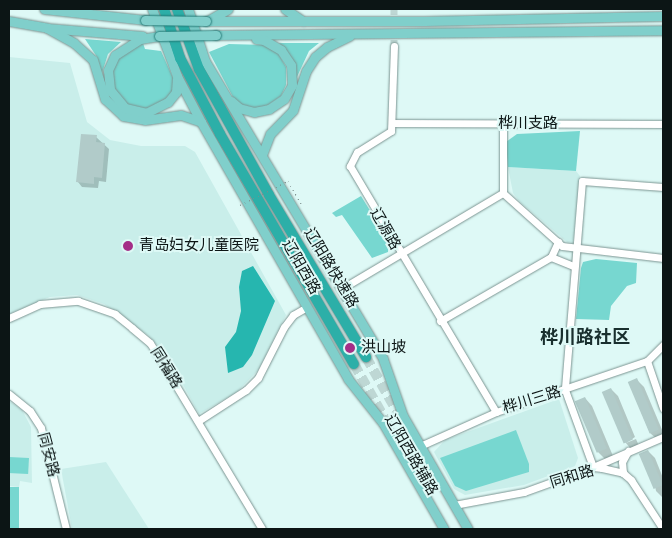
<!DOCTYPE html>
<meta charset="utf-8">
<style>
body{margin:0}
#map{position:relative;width:672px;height:538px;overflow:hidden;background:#def9f6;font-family:Jost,"Noto Sans SC",sans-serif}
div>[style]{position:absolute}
.built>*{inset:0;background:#c9eeea}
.green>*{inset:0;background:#77d7d0;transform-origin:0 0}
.water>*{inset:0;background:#26b6af}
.shadow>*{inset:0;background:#0003}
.building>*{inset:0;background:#b1cbc9;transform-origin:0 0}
.minor-tunnel>*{height:7px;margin-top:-3.5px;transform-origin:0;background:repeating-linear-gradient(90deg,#bed7d4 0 7px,transparent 0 10.5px)}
.highway-tunnel>*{height:10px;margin-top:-5px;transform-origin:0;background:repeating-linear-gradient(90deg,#bed7d4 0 10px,transparent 0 15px)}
.path>*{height:1px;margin-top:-0.5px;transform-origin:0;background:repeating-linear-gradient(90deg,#7a8d8b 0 1px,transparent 0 5px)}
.roads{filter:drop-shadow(0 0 1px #7c9592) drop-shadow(0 0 1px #7c9592)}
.minor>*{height:7px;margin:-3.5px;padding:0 3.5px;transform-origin:3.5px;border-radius:3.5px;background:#fff}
.major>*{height:9px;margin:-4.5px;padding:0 4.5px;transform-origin:4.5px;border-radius:4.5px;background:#80cfcb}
.highway>*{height:10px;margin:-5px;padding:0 5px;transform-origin:5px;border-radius:5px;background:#2cafa8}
.path-bridge>*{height:1px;margin-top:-0.5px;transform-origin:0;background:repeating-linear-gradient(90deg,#7a8d8b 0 1px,transparent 0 5px)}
.bridges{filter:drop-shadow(0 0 1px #217975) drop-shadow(0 0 1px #217975)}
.major-bridge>*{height:9px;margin:-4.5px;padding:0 4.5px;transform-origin:4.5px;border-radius:4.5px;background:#80cfcb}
.dots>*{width:14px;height:14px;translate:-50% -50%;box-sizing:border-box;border:2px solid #def9f6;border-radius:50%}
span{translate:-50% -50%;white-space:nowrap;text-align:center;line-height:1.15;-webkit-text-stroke:4px #def9f6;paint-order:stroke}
.street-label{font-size:15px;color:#0c1515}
.poi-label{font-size:15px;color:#0c1515}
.left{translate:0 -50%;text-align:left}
.quarter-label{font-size:18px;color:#192f2e;font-weight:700}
.frame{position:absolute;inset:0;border:10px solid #0c1515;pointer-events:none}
</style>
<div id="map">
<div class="built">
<div style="clip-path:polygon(9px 57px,70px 63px,87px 122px,110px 140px,141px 146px,185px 146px,195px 152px,286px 315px,259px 369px,237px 392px,199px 414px,168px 357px,148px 335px,104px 304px,77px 295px,50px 297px,9px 314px)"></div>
<div style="clip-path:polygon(508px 167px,576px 171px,580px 176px,573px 243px,567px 242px,519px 201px,513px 193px)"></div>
<div style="clip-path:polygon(559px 399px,578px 458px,575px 466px,524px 485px,465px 495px,454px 489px,434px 452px,445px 440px)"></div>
<div style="clip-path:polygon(9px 401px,22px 410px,31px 427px,32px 483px,20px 481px,19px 487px,9px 486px)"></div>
<div style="clip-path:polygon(106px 462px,149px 529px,72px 529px,61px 469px)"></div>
</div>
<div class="green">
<div style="clip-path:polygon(85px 39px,121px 42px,108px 54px,102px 73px,97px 57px)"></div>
<div style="clip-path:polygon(143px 43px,145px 49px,161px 51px,174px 80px,172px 93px,156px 107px,138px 110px,121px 102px,110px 79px,114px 61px,121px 52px)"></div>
<div style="clip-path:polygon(279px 43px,319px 43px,309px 51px,296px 79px,293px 63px)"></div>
<div style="clip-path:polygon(229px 44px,264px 45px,278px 53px,286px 67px,286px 85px,281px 96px,268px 105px,254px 109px,241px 106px,234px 99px,209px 52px)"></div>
<div style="clip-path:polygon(580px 131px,576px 171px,508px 167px,506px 142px,517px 134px)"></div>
<div style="clip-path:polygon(361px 196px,389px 241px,388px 252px,372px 258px,342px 215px,336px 217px,332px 213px)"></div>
<div style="clip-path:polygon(596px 259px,637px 263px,636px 283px,627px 286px,611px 306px,609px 320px,576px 319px,581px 268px,583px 262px)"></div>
<div style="clip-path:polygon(516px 430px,529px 464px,529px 472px,466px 491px,455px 486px,440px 458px)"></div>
<div style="left:9px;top:457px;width:20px;height:16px;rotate:3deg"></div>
<div style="left:9px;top:487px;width:10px;height:42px"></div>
</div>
<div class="water">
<div style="clip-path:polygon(253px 266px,275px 301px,252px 355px,243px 367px,228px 373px,225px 347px,236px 332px,241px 311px,239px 287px,242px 271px)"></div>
</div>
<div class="shadow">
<div style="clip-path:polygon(96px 137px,109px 149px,106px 182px,99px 181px,98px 188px,82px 187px,78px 182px)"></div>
<div style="clip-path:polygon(637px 380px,644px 387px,663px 432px,663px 438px,658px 440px,650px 433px,629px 383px)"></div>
<div style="clip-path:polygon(611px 389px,618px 396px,635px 437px,626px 443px,636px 439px,639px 446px,632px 450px,625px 442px)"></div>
<div style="clip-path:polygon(585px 398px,592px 406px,613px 456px,605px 459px,598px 452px,577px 402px)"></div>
<div style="clip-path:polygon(648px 451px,655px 458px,663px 478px,663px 498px,656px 491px)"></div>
</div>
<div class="building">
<div style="clip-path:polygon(81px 134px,97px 135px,96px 142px,105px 143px,102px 178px,94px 177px,94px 184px,76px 182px)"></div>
<div style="left:637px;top:378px;width:56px;height:10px;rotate:67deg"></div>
<div style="left:611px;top:388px;width:56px;height:10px;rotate:67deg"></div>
<div style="left:585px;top:397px;width:56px;height:11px;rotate:67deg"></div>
<div style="left:648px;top:450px;width:38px;height:10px;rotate:67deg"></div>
</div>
<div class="minor-tunnel">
<div style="left:394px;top:46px;width:37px;rotate:-90deg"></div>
</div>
<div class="highway-tunnel">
<div style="left:366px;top:357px;width:75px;rotate:60.4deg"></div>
<div style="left:354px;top:364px;width:73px;rotate:60.6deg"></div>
</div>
<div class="path">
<div style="left:288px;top:181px;width:28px;rotate:60deg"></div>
</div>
<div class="roads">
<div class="minor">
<div style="left:394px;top:46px;width:85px;rotate:92deg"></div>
<div style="left:391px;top:131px;width:40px;rotate:148deg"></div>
<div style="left:357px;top:152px;width:16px;rotate:117deg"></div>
<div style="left:350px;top:166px;width:286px;rotate:59.3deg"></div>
<div style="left:393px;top:123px;width:270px;rotate:0.2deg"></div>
<div style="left:503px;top:123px;width:70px;rotate:90deg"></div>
<div style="left:503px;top:193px;width:79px;rotate:41.9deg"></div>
<div style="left:562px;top:246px;width:102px;rotate:6.8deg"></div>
<div style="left:663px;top:187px;width:81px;rotate:-175.8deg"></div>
<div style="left:582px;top:181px;width:210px;rotate:94.7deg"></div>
<div style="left:565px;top:390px;width:82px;rotate:70deg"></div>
<div style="left:593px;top:467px;width:76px;rotate:-23.2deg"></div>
<div style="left:551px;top:257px;width:24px;rotate:22deg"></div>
<div style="left:341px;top:289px;width:188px;rotate:-30.7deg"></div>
<div style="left:9px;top:318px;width:34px;rotate:-24deg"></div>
<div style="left:40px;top:304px;width:38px;rotate:-5deg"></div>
<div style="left:78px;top:301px;width:39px;rotate:19deg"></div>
<div style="left:115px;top:314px;width:22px;rotate:39deg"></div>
<div style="left:132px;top:328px;width:23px;rotate:40deg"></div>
<div style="left:150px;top:343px;width:25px;rotate:58deg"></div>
<div style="left:163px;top:364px;width:192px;rotate:59deg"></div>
<div style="left:440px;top:321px;width:128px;rotate:-30deg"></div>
<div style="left:551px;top:257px;width:17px;rotate:-65deg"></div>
<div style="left:647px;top:361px;width:50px;rotate:71.2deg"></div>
<div style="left:9px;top:394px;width:27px;rotate:39deg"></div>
<div style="left:30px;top:411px;width:20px;rotate:57deg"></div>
<div style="left:41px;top:428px;width:104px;rotate:76.1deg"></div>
<div style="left:198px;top:421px;width:57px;rotate:-32.9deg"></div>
<div style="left:246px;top:390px;width:17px;rotate:-45deg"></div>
<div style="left:258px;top:378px;width:57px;rotate:-63deg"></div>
<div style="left:284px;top:327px;width:15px;rotate:-53deg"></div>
<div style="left:293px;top:315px;width:16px;rotate:-30deg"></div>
<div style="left:420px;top:446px;width:83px;rotate:-24.1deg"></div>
<div style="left:496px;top:412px;width:159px;rotate:-18.7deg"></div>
<div style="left:647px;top:361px;width:23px;rotate:-45deg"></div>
<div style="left:623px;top:473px;width:11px;rotate:-95deg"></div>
<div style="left:622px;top:462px;width:13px;rotate:-61deg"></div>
<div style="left:454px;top:505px;width:71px;rotate:-10.5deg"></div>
<div style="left:524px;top:492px;width:73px;rotate:-19.9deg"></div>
<div style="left:593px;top:467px;width:9px;rotate:6deg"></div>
<div style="left:602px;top:468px;width:22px;rotate:13deg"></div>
<div style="left:623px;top:473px;width:11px;rotate:41deg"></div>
<div style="left:631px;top:480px;width:59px;rotate:56.9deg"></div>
</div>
<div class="major">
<div style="left:44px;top:9px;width:102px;rotate:6.2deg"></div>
<div style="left:152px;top:9px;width:72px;rotate:69.5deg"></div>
<div style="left:177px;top:76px;width:52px;rotate:62.4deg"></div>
<div style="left:201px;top:122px;width:296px;rotate:60.2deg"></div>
<div style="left:348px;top:379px;width:56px;rotate:51.5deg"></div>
<div style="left:383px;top:423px;width:122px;rotate:60.1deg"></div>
<div style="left:188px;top:9px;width:55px;rotate:71.9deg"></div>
<div style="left:205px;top:61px;width:347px;rotate:59.1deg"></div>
<div style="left:383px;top:359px;width:60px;rotate:70.7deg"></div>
<div style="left:403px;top:416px;width:130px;rotate:60.1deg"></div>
<div style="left:285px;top:9px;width:22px;rotate:34deg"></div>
<div style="left:209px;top:20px;width:22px;rotate:-30deg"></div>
<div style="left:9px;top:21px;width:39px;rotate:10deg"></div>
<div style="left:47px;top:28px;width:96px;rotate:4.8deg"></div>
<div style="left:206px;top:21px;width:219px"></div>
<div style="left:425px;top:21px;width:238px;rotate:-1.2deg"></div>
<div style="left:47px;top:28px;width:31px;rotate:29deg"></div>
<div style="left:74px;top:43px;width:25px;rotate:42deg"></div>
<div style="left:93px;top:60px;width:41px;rotate:72.9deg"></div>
<div style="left:105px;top:99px;width:25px;rotate:43deg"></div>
<div style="left:123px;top:116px;width:22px;rotate:10deg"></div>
<div style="left:145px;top:120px;width:36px;rotate:-8deg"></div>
<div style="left:181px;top:115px;width:21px;rotate:19deg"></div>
<div style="left:216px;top:35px;width:447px;rotate:-0.6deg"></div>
<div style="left:159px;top:36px;width:19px;rotate:171deg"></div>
<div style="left:140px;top:39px;width:30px;rotate:147deg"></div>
<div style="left:115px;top:55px;width:17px;rotate:115deg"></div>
<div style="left:108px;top:70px;width:20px;rotate:84deg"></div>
<div style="left:110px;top:90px;width:23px;rotate:50deg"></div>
<div style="left:125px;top:108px;width:22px;rotate:13deg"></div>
<div style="left:146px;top:113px;width:25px;rotate:-27deg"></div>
<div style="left:168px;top:102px;width:13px;rotate:-51deg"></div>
<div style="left:176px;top:92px;width:13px;rotate:-86deg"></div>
<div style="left:231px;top:101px;width:11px;rotate:41deg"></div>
<div style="left:239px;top:108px;width:16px;rotate:15deg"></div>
<div style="left:254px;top:112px;width:15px;rotate:-11deg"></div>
<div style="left:269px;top:109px;width:18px;rotate:-34deg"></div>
<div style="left:284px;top:99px;width:16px;rotate:-60deg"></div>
<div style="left:292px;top:85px;width:20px;rotate:-93deg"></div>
<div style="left:291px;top:65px;width:18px;rotate:-124deg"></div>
<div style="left:281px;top:50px;width:20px;rotate:-150deg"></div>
<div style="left:264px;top:40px;width:8px;rotate:-173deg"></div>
<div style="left:262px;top:155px;width:22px;rotate:-69deg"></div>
<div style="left:270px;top:134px;width:33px;rotate:-46deg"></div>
<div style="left:293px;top:110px;width:41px;rotate:-71.6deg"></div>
<div style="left:306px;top:71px;width:17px;rotate:-57deg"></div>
<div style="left:315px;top:57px;width:16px;rotate:-40deg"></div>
<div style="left:327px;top:47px;width:25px;rotate:-26deg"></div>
</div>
<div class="highway">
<div style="left:164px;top:9px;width:52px;rotate:71.9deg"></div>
<div style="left:180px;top:58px;width:86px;rotate:62.2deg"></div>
<div style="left:220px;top:134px;width:266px;rotate:59.8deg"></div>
<div style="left:177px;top:9px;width:64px;rotate:69.9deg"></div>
<div style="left:199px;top:69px;width:144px;rotate:60.9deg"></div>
<div style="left:269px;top:195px;width:189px;rotate:59.1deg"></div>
</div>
</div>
<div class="path-bridge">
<div style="left:240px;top:205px;width:54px;rotate:-26.6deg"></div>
</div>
<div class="bridges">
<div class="major-bridge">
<div style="left:145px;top:20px;width:61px;rotate:0.9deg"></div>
<div style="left:159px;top:36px;width:57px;rotate:-1deg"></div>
</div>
</div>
<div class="dots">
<div style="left:128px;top:246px;background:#a42e87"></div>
<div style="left:350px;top:348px;background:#a42e87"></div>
</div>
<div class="street-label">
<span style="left:528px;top:124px">桦川支路</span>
<span style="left:385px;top:229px;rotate:60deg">辽源路</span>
<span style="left:301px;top:267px;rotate:60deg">辽阳西路</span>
<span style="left:331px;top:268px;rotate:59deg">辽阳路快速路</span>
<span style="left:166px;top:368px;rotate:58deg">同福路</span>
<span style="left:532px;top:400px;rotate:-17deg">桦川三路</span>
<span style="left:48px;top:455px;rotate:75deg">同安路</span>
<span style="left:411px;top:455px;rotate:60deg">辽阳西路辅路</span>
<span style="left:572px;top:477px;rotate:-17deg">同和路</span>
</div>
<div class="poi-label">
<span class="left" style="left:139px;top:246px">青岛妇女儿童医院</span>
<span class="left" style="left:361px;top:348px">洪山坡</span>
</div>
<div class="quarter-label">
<span style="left:585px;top:337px">桦川路社区</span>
</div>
<div class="frame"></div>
</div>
